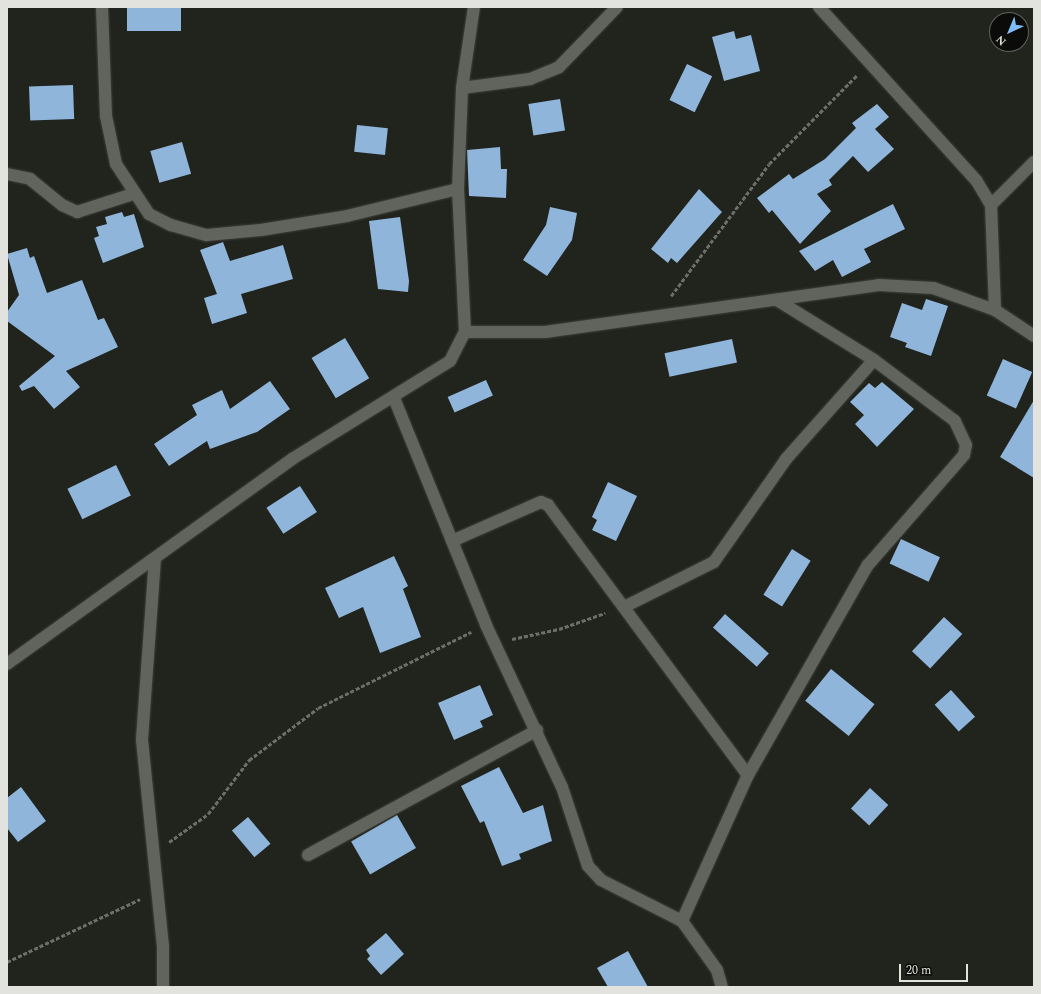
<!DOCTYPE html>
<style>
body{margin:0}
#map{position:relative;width:1041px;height:994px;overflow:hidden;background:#21231d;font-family:Spectral,serif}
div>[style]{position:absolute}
.building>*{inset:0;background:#8fb5da;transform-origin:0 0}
.path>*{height:2.5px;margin-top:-1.25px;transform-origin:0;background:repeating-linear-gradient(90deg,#6c6e68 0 4px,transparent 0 6px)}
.roads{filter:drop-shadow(0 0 1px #3f403b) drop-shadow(0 0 1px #3f403b)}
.minor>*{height:12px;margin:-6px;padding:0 6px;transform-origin:6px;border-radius:6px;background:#61645d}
span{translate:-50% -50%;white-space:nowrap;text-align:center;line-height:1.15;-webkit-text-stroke:4px #0b0c09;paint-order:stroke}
.frame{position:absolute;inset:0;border:8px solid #e2e3df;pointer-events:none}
.north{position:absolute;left:989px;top:12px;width:40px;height:40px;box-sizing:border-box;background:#0b0c09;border:1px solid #61625f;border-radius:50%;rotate:224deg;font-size:11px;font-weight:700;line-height:16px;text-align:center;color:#e2e3df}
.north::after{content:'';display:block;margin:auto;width:14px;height:18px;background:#7ebdf9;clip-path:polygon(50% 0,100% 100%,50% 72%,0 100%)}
.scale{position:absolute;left:899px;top:964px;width:69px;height:18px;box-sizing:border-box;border:2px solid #e2e3df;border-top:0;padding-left:5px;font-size:12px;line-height:14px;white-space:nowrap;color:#e2e3df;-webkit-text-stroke:3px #0b0c09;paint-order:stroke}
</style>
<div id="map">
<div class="building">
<div style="left:127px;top:7px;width:54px;height:24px"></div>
<div style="clip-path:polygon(734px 31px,736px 39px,751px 35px,760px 71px,724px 81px,712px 37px)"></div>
<div style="left:687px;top:64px;width:28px;height:40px;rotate:26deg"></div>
<div style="left:73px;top:85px;width:34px;height:44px;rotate:88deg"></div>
<div style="left:560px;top:99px;width:32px;height:32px;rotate:81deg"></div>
<div style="clip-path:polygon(877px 104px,889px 117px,875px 129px,894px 149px,868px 172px,853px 156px,829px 180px,832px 185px,817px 194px,831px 211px,800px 244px,772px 210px,769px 213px,757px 198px,789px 174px,793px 179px,825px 159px,856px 128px,852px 123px)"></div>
<div style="left:357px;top:125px;width:31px;height:27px;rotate:6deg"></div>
<div style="left:182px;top:142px;width:33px;height:33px;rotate:74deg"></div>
<div style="clip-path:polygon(500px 147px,501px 169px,507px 169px,506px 198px,469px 196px,467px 150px)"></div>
<div style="clip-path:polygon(699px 189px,722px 212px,677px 263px,671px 258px,668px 263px,651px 249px)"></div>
<div style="clip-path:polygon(893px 204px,905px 229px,864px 249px,871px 262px,842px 277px,833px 260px,815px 271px,799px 251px)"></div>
<div style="clip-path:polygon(550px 207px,577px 213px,572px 240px,547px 276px,523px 260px,546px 225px)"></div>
<div style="clip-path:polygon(122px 212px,124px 217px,134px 214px,144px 247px,103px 263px,94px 238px,99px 236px,96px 227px,107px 224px,105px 217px)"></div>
<div style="clip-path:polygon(400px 217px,409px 281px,408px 292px,378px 289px,369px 221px)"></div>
<div style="clip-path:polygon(223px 242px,230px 261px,283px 245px,293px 279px,241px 294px,247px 313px,212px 324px,204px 298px,217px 294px,200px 250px)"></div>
<div style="clip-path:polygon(27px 248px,30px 258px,34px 256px,47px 293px,82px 280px,98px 320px,104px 318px,118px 347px,66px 371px,80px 387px,54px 409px,34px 386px,22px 391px,19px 386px,55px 356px,7px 321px,7px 312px,19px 295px,7px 254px)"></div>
<div style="clip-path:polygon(926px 299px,948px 306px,931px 356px,905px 347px,907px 343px,890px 337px,902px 303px,922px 310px)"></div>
<div style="left:345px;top:338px;width:47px;height:39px;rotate:59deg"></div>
<div style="left:732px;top:339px;width:24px;height:69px;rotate:78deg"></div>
<div style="left:1003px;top:359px;width:32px;height:40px;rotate:24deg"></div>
<div style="left:486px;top:380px;width:17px;height:42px;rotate:66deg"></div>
<div style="clip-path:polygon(270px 381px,290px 409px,257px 432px,210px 449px,207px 441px,169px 466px,154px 444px,197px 415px,192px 405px,222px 390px,230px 409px)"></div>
<div style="clip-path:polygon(882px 382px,914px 409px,877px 447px,855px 424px,864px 415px,850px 402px,869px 383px,875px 388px)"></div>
<div style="clip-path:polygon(1034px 400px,1034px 478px,1000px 457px)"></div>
<div style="left:116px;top:465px;width:34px;height:54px;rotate:64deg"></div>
<div style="clip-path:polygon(608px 482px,637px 496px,616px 541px,592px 530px,597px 520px,592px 517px)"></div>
<div style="left:300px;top:486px;width:31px;height:40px;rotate:57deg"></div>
<div style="left:901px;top:539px;width:43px;height:27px;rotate:25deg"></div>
<div style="left:792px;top:549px;width:22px;height:54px;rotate:32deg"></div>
<div style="clip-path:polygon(394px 556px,408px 586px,403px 589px,421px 637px,380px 653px,363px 607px,339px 618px,325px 588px)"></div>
<div style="left:725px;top:614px;width:59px;height:18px;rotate:42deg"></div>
<div style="left:944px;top:617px;width:25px;height:47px;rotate:43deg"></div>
<div style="left:831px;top:669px;width:56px;height:41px;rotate:39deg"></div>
<div style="clip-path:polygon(480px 685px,493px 715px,480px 721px,483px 727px,454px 740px,438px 703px)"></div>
<div style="left:951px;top:690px;width:36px;height:22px;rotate:48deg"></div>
<div style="clip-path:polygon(499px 767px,523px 813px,543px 805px,552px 841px,519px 854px,521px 859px,502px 866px,484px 821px,480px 823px,461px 786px)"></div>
<div style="clip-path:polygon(21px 787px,46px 821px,18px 842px,7px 828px,7px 798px)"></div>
<div style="left:870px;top:788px;width:25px;height:28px;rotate:43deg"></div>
<div style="left:397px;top:815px;width:38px;height:53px;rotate:60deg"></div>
<div style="left:248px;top:817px;width:35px;height:21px;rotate:50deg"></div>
<div style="clip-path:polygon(386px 933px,404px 954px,381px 975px,367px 959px,370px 956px,366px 950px)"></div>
<div style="clip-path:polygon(628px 951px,648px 987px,608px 987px,597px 968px)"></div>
</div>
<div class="path">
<div style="left:671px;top:296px;width:164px;rotate:-53.4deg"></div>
<div style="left:769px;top:164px;width:125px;rotate:-45.3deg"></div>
<div style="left:512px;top:639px;width:48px;rotate:-12deg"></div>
<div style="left:559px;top:629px;width:49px;rotate:-19.2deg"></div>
<div style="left:169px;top:842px;width:48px;rotate:-35.7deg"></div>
<div style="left:208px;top:814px;width:68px;rotate:-52.8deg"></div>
<div style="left:249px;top:760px;width:86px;rotate:-37deg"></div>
<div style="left:318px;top:708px;width:171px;rotate:-26.4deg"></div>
<div style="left:7px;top:962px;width:147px;rotate:-25.3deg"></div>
</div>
<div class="roads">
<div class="minor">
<div style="left:102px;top:7px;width:109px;rotate:87.9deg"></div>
<div style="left:106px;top:116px;width:49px;rotate:78.2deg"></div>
<div style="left:116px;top:164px;width:60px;rotate:56.6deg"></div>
<div style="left:149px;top:214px;width:25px;rotate:27deg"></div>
<div style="left:171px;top:225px;width:37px;rotate:16deg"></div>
<div style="left:207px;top:235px;width:54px;rotate:-5.3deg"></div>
<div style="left:261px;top:230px;width:87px;rotate:-9.2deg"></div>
<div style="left:347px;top:216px;width:114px;rotate:-13.7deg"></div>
<div style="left:819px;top:7px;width:234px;rotate:47.8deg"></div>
<div style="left:976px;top:180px;width:29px;rotate:59deg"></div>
<div style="left:991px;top:205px;width:105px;rotate:87.8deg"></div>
<div style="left:462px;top:88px;width:69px;rotate:-7.5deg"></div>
<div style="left:530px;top:79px;width:31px;rotate:-22deg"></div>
<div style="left:559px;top:67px;width:83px;rotate:-46deg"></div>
<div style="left:7px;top:174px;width:24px;rotate:12deg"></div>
<div style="left:30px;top:179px;width:41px;rotate:39.1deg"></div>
<div style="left:62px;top:205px;width:17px;rotate:25deg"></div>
<div style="left:77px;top:212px;width:59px;rotate:-17.8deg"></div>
<div style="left:991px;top:205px;width:61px;rotate:-45deg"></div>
<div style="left:465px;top:332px;width:80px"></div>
<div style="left:545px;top:332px;width:337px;rotate:-8deg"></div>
<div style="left:879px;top:285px;width:54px;rotate:3.2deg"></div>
<div style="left:933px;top:288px;width:66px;rotate:19.5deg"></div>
<div style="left:995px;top:310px;width:47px;rotate:33.7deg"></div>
<div style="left:394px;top:398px;width:245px;rotate:67.9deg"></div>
<div style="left:486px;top:625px;width:179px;rotate:64.9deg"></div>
<div style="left:562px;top:787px;width:83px;rotate:71.8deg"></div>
<div style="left:588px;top:866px;width:19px;rotate:47deg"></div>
<div style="left:601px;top:880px;width:91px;rotate:26.8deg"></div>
<div style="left:682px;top:921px;width:60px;rotate:54.5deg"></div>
<div style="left:717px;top:970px;width:18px;rotate:74deg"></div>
<div style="left:452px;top:541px;width:97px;rotate:-23.7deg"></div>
<div style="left:541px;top:502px;width:8px;rotate:23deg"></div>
<div style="left:548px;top:505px;width:336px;rotate:53.5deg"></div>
<div style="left:155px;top:558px;width:182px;rotate:94.1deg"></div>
<div style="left:142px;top:740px;width:207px;rotate:84.2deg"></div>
<div style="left:163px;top:946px;width:41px;rotate:90deg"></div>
<div style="left:626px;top:606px;width:98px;rotate:-26.6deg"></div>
<div style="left:714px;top:562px;width:126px;rotate:-55deg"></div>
<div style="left:786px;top:459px;width:132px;rotate:-48.4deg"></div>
<div style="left:7px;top:664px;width:351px;rotate:-35.7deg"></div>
<div style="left:292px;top:459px;width:186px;rotate:-31.8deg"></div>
<div style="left:450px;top:361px;width:33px;rotate:-63deg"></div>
<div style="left:465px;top:332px;width:143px;rotate:-92.8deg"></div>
<div style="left:458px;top:189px;width:101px;rotate:-87.7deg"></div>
<div style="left:462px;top:88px;width:82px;rotate:-81.6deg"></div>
<div style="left:308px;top:855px;width:261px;rotate:-28.6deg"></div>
<div style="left:682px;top:921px;width:160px;rotate:-65.7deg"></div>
<div style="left:748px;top:775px;width:242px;rotate:-60.3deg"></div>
<div style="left:868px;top:565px;width:146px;rotate:-48.9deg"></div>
<div style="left:964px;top:455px;width:10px;rotate:-79deg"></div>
<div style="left:966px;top:445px;width:26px;rotate:-115deg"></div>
<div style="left:955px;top:421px;width:101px;rotate:-143deg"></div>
<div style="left:874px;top:360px;width:114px;rotate:-148.3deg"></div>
</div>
</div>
<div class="frame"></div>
<div class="north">N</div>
<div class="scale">20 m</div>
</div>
